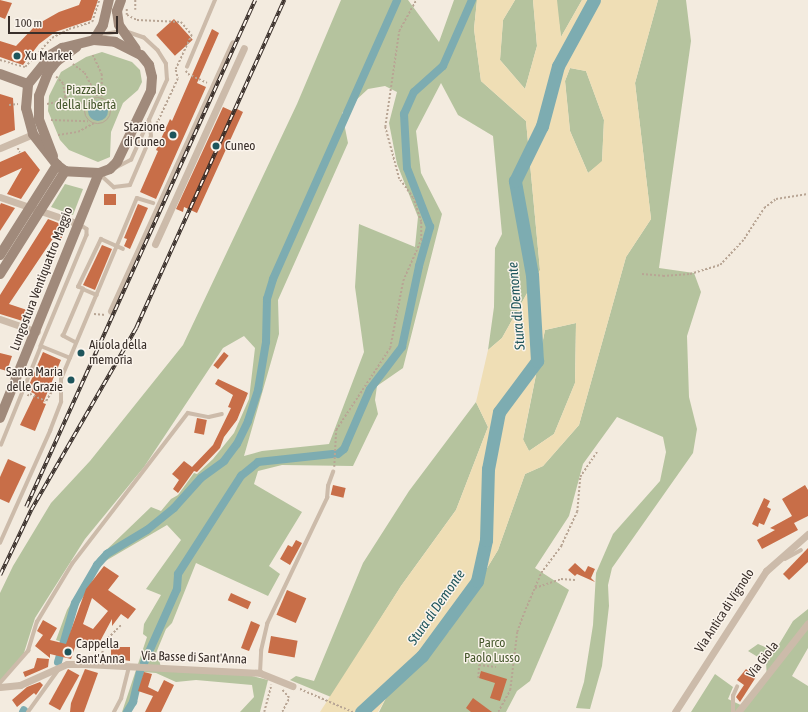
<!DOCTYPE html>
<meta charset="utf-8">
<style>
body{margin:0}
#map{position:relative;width:808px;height:712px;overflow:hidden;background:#f3ebdf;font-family:"Asap Condensed",sans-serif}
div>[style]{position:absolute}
.green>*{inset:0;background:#b5c39e}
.sand>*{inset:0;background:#efdeb5}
.water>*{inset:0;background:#7dacb1}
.round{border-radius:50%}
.canal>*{height:8px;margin:-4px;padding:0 4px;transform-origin:4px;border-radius:4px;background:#7dacb1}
.river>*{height:13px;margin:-6.5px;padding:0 6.5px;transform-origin:6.5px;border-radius:6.5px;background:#7dacb1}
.building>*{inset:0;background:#c86e48;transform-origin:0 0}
.path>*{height:1.5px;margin-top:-0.75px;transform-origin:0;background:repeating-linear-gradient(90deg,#b8a594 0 2px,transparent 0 4px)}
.path>.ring{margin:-0.75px;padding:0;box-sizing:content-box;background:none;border:1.5px solid #b8a594;border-radius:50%}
.lane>*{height:3.5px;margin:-1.75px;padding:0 1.75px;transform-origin:1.75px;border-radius:1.75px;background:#cba}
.street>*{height:7px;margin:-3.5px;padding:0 3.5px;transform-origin:3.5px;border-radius:3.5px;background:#cba}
.secondary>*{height:10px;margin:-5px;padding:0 5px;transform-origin:5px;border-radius:5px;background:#a08a7b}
.rail>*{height:3.5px;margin-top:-1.75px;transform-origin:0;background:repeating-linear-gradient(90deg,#fbf4ec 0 6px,#392f2a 0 12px);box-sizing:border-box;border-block:1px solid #392f2a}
.dots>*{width:11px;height:11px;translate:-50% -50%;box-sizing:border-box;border:2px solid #fbf4ec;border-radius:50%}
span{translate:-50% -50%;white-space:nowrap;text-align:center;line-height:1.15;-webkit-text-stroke:3px #fbf4ec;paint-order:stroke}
.poi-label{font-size:13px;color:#392f2a}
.left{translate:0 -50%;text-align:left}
.right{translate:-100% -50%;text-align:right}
.park-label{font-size:13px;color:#46582d}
.street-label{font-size:13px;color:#392f2a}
.water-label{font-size:14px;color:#1e555c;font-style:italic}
.scale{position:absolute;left:8px;top:16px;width:110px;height:18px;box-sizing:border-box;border:2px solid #392f2a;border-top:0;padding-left:5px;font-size:12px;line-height:14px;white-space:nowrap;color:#392f2a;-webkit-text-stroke:3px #fbf4ec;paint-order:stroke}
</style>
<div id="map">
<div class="green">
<div style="clip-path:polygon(evenodd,341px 0,408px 0,439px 42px,454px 0,477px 0,474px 29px,481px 81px,526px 121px,540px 270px,502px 338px,488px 350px,494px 307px,495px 248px,502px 234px,493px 136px,458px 115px,441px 83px,416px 131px,421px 173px,442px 214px,403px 368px,377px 386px,375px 400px,378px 414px,353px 466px,282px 465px,258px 471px,254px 484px,302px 512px,269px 566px,280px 574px,268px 596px,196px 563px,172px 623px,166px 629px,154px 658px,159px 660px,162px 671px,248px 675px,268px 680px,260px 712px,240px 712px,254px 697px,252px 685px,196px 680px,176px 682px,156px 673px,144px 672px,135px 705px,130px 712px,122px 712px,147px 637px,143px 634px,144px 624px,161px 595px,146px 589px,181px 540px,167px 525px,102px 563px,85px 587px,65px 643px,56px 640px,67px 610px,98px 558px,151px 507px,161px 511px,171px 499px,178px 495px,194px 473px,197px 474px,213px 459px,234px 433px,249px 399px,255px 348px,244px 336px,223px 348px,144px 467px,85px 539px,35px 618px,23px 656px,0 681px,0 593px,13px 566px,51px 503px,90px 461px,183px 345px,297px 104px,341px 0,385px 86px,397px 92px,389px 123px,397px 164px,418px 217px,415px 247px,359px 224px,355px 287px,364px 352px,329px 444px,262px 451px,244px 456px,279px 334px,278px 300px,348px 143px,342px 113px,368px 89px,385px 86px)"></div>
<div style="clip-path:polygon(515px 0,533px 0,537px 46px,525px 89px,500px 60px,503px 20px)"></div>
<div style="clip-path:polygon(557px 0,582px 0,561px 37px,557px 9px)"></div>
<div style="clip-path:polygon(658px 0,686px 0,691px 41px,659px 268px,694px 273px,701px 292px,687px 336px,689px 397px,697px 429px,693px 453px,612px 568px,608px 585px,609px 606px,602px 666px,590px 709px,576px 708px,584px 682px,593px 625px,596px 573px,613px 534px,660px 481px,666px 452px,663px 437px,617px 417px,583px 464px,569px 516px,535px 568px,569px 590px,530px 681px,517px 691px,506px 712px,379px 712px,387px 696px,449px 631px,498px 550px,525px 474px,543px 466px,579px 425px,626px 257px,651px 219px,635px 83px)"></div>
<div style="clip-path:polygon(102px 52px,132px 62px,140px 70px,142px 82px,138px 90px,123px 103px,111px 132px,110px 157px,98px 162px,69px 150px,60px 140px,48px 111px,49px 96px,61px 72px,86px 57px)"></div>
<div style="clip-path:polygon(570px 68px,586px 71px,604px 120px,602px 162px,588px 173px,570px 131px,565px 81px)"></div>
<div style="clip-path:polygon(65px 184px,83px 189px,73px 215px,51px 207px)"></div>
<div style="clip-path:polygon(576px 323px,575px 383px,554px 434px,529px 451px,523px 440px,545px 330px)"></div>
<div style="clip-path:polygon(476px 402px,488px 427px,456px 510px,401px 586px,331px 697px,290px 680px,296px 676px,314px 681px,363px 563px,409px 491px)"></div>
<div style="clip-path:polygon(808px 609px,808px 648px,792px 676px,808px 686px,808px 712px,691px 712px,715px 674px,733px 687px,728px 699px,745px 707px,767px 680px,766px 662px,748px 651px,758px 644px,775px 651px,793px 621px)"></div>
</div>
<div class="sand">
<div style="clip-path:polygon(evenodd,477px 0,515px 0,503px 20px,500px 60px,525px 89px,537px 46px,533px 0,557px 0,561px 37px,582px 0,658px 0,635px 83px,651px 219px,626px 257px,579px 425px,543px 466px,525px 474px,498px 550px,449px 631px,387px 696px,378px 712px,320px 712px,401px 586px,456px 510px,488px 427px,476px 402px,488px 350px,502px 338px,540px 270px,526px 121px,481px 81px,474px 29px,477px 0,570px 68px,586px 71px,604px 120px,602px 161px,588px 173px,570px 131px,565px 81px,570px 68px,477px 0,576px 323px,575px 383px,554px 434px,529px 451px,523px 439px,545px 330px,576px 323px)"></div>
</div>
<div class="water">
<div class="round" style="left:88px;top:101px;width:20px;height:20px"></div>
</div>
<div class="canal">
<div style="left:338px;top:454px;width:8px;rotate:-40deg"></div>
<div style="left:344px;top:449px;width:65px;rotate:-66.6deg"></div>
<div style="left:370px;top:389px;width:53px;rotate:-52.7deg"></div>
<div style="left:402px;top:347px;width:83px;rotate:-78.1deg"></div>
<div style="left:419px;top:266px;width:41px;rotate:-74.2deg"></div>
<div style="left:430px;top:227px;width:63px;rotate:-111.3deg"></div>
<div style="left:407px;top:168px;width:54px;rotate:-93.2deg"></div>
<div style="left:404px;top:114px;width:24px;rotate:-66deg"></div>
<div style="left:414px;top:92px;width:39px;rotate:-42deg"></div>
<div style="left:443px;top:66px;width:72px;rotate:-66.3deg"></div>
<div style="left:58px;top:662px;width:61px;rotate:-73.9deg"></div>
<div style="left:75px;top:603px;width:44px;rotate:-59.9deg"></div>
<div style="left:97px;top:565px;width:15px;rotate:-48deg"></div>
<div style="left:107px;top:554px;width:47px;rotate:-31deg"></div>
<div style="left:147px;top:530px;width:35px;rotate:-39deg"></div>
<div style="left:174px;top:508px;width:40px;rotate:-48deg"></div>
<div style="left:201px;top:478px;width:29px;rotate:-36deg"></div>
<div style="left:224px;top:461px;width:21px;rotate:-53deg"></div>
<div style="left:237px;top:444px;width:25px;rotate:-64deg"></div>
<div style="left:248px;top:421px;width:33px;rotate:-72deg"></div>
<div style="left:258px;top:390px;width:49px;rotate:-80.5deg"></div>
<div style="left:266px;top:342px;width:43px;rotate:-88.7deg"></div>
<div style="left:267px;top:299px;width:21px;rotate:-73deg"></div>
<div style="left:273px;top:279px;width:305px;rotate:-66deg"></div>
<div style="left:144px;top:663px;width:81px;rotate:-66deg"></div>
<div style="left:177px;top:589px;width:15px;rotate:-86deg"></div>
<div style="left:178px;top:574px;width:117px;rotate:-57.3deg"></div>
<div style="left:241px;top:476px;width:22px;rotate:-39deg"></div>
<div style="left:258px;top:462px;width:75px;rotate:-6.1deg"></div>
<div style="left:23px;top:712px;width:2px;rotate:-63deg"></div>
<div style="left:127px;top:712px;width:12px;rotate:-59deg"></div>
<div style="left:133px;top:702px;width:32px;rotate:-77deg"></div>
</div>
<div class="river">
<div style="left:361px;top:712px;width:83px;rotate:-42.6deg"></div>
<div style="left:422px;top:656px;width:93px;rotate:-53.7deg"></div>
<div style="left:477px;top:581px;width:42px;rotate:-77.6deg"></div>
<div style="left:486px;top:540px;width:71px;rotate:-88.4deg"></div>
<div style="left:488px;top:469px;width:58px;rotate:-79.1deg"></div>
<div style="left:499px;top:412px;width:64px;rotate:-53.3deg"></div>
<div style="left:537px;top:361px;width:86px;rotate:-93.3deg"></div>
<div style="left:532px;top:275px;width:96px;rotate:-100.3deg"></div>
<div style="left:515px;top:181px;width:61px;rotate:-63.9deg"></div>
<div style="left:542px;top:126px;width:62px;rotate:-75.1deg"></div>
<div style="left:558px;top:66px;width:75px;rotate:-61.4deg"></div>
</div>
<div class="building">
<div style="clip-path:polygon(0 0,12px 3px,5px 19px,0 17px)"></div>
<div style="clip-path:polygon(81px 0,98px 0,91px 20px,55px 32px,39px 44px,23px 65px,0 57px,0 41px,16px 46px,36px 25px,59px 12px,79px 5px)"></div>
<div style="left:174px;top:19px;width:28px;height:24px;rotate:48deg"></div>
<div style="clip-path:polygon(212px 29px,219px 33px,197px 83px,206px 87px,156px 199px,140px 192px,158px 151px,156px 150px,170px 119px,172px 121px)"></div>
<div style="clip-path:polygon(0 94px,13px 98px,15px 130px,0 136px)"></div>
<div style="clip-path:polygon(223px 107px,234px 112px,235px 108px,243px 112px,197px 213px,184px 207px,183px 212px,176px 209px)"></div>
<div style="clip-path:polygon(25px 151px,40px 170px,21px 199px,7px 194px,22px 168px,0 178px,0 162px)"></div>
<div style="left:104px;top:194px;width:12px;height:11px"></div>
<div style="clip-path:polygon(1px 203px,15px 208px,0 231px,0 205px)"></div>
<div style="clip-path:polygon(138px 204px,148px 208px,130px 249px,124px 246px,127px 239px,124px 238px)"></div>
<div style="clip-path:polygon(48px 219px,66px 226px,61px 240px,54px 237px,9px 304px,33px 312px,29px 323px,0 314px,0 295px)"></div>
<div style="clip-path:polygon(102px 245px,112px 249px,95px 290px,83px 285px)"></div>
<div style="clip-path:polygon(43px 352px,61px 360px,43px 403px,46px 404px,35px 431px,20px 425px,35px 394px,27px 390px)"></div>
<div style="left:224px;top:352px;width:6px;height:17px;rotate:39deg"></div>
<div style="clip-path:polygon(0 353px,12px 356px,7px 371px,0 369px)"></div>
<div style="clip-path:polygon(218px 379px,248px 393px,237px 420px,224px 437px,220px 448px,197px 472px,194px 471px,178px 493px,173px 489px,179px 480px,172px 474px,184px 461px,192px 467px,213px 445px,231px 408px,228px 407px,233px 395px,215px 384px)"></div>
<div style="left:197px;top:418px;width:10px;height:15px;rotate:11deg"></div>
<div style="clip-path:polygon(8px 459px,26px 467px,9px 503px,0 499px,0 477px)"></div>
<div style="left:333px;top:485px;width:13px;height:10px;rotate:13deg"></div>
<div style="clip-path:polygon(805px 485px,808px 490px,808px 516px,794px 523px,798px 530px,762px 549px,757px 540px,775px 530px,770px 528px,792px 516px,782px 499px)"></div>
<div style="clip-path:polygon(764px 498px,770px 501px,767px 507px,771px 509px,764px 525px,759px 523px,758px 527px,752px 524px)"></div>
<div style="clip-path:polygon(296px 540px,302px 543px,290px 565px,280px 559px,288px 545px,292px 547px)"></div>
<div style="clip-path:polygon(808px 548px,808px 562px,789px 580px,783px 574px)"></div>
<div style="clip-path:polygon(575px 563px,585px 572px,588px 566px,595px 569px,591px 578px,595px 582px,577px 574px,575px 576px,568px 570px)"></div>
<div style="clip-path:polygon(evenodd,104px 566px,119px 576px,108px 590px,136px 609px,128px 619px,121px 614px,112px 626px,112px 619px,97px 647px,78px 638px,71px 659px,50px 654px,50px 658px,35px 646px,43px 635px,37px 631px,43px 620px,57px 628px,50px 640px,66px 644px,86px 589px,104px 566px,92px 598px,108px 611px,93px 629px,83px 624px,92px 598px)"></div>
<div style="left:287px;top:590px;width:21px;height:27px;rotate:23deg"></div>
<div style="left:231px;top:593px;width:22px;height:8px;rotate:24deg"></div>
<div style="clip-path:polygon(251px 621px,260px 625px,249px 651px,241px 648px)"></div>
<div style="left:271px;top:636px;width:27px;height:17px;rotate:10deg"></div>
<div style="clip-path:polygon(111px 647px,130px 647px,130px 661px,111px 658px)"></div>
<div style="clip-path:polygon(37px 658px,49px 659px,48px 667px,25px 677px,23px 672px,34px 668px)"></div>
<div style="left:68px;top:669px;width:13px;height:40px;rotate:29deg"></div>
<div style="clip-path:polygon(85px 669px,98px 673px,84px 712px,70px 712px,71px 703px)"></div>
<div style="clip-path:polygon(746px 669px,756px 677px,740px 702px,736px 697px,744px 685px,737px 680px)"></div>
<div style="clip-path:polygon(481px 671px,507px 679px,500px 701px,490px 698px,495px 683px,479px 678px)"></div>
<div style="clip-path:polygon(144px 672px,152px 674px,148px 687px,158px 692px,164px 680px,174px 685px,161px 712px,145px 712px,153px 696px,138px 691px)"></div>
<div style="clip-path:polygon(40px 682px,43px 685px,36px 695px,34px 693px,17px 707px,12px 700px,27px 687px)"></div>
<div style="clip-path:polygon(473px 698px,492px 712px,471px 712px,466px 708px)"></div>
</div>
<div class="path">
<div style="left:127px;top:9px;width:6px;rotate:90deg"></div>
<div style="left:127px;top:15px;width:11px;rotate:27deg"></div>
<div style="left:137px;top:20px;width:44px;rotate:2.6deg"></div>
<div style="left:181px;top:22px;width:17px;rotate:50deg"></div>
<div style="left:192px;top:35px;width:38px;rotate:115deg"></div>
<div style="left:176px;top:70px;width:9px;rotate:77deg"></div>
<div style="left:178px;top:79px;width:47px;rotate:114.9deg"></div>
<div style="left:158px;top:122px;width:5px;rotate:143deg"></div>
<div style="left:135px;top:10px;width:10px;rotate:-90deg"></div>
<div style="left:93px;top:55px;width:21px;rotate:65deg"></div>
<div style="left:102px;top:74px;width:25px;rotate:90deg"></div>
<div style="left:0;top:60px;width:26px;rotate:16deg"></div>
<div style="left:25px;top:67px;width:40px;rotate:-47deg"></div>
<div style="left:52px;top:38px;width:19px;rotate:-28deg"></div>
<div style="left:69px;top:29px;width:24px;rotate:-17deg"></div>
<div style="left:92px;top:22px;width:23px;rotate:-72deg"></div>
<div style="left:73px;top:64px;width:15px;rotate:37deg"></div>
<div style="left:85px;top:73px;width:27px;rotate:63deg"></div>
<div style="left:186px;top:71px;width:4px;rotate:56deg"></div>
<div style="left:188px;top:74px;width:21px;rotate:25deg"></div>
<div style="left:65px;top:97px;width:23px;rotate:23deg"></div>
<div class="ring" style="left:85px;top:98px;width:24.5px;height:24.5px"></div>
<div style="left:47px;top:104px;width:15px;rotate:-11deg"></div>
<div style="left:62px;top:101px;width:5px;rotate:-53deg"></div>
<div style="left:65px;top:97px;width:13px;rotate:-99deg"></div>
<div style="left:63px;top:84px;width:10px;rotate:-135deg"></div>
<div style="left:9px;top:105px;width:9px;rotate:-6deg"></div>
<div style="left:51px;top:120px;width:37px;rotate:2deg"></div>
<div style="left:58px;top:135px;width:20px;rotate:-9deg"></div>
<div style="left:78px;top:132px;width:18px;rotate:-29deg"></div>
<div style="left:18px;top:148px;width:5px;rotate:68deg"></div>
<div style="left:642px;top:274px;width:21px;rotate:5deg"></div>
<div style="left:663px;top:276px;width:27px;rotate:-4deg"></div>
<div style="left:690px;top:274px;width:31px;rotate:-17deg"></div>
<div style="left:720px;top:265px;width:35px;rotate:-47deg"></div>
<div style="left:744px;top:239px;width:37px;rotate:-57deg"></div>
<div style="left:764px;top:208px;width:15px;rotate:-37deg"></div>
<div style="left:776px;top:199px;width:32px;rotate:-9deg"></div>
<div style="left:94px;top:314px;width:12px;rotate:5deg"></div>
<div style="left:27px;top:396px;width:4px;rotate:-34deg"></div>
<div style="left:30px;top:394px;width:17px;rotate:24deg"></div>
<div style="left:46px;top:401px;width:17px;rotate:-59deg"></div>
<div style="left:334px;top:467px;width:37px;rotate:-87deg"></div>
<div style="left:336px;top:430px;width:98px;rotate:-56.6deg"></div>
<div style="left:390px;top:348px;width:68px;rotate:-79deg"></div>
<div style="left:403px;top:281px;width:45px;rotate:-66.3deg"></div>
<div style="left:421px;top:240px;width:18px;rotate:-90deg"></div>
<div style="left:421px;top:222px;width:25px;rotate:-108deg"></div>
<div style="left:413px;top:198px;width:24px;rotate:-126deg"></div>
<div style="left:399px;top:179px;width:54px;rotate:-105.1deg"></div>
<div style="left:385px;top:127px;width:97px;rotate:-81.7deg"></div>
<div style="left:399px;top:31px;width:35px;rotate:-61deg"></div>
<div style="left:535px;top:588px;width:28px;rotate:-19deg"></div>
<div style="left:561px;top:579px;width:14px;rotate:4deg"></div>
<div style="left:101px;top:657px;width:16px;rotate:-76deg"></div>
<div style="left:105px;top:641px;width:23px;rotate:-45deg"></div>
<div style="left:478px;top:678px;width:13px;rotate:-86deg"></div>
<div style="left:479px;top:665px;width:17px;rotate:7deg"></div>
<div style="left:300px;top:689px;width:58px;rotate:23.5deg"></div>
<div style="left:264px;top:712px;width:28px;rotate:-75deg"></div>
<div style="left:282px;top:712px;width:16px;rotate:-63deg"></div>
<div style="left:289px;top:698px;width:11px;rotate:-131deg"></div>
<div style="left:498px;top:712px;width:25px;rotate:-61deg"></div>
<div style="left:510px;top:690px;width:58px;rotate:-83.1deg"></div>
<div style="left:517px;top:632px;width:20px;rotate:-70deg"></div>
<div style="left:524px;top:613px;width:43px;rotate:-67deg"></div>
<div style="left:541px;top:573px;width:34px;rotate:-53deg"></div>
<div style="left:561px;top:546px;width:38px;rotate:-65deg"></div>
<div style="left:577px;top:512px;width:35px;rotate:-85deg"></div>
<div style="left:580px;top:477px;width:30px;rotate:-56deg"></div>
</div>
<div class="lane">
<div style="left:100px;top:35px;width:21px;rotate:-11deg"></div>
<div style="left:187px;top:67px;width:73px;rotate:-67.3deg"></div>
<div style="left:115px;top:168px;width:18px;rotate:-27deg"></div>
<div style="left:131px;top:160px;width:88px;rotate:-65.8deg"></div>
<div style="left:167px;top:80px;width:16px;rotate:-94deg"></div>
<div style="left:166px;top:64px;width:15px;rotate:-122deg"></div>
<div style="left:158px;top:51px;width:19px;rotate:-137deg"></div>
<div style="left:144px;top:38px;width:18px;rotate:-161deg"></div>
<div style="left:101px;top:175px;width:18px;rotate:43deg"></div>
<div style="left:114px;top:187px;width:16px;rotate:-7deg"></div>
<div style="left:130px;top:185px;width:53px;rotate:-66.8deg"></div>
<div style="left:151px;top:136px;width:16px;rotate:-97deg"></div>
<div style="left:79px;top:224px;width:9px;rotate:32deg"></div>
<div style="left:87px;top:229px;width:6px;rotate:90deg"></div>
<div style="left:87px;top:235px;width:120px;rotate:112.5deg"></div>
<div style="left:41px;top:346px;width:31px;rotate:22deg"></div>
<div style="left:70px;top:358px;width:173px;rotate:-67.3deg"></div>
<div style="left:137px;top:198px;width:17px;rotate:17deg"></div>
<div style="left:83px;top:289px;width:5px;rotate:-158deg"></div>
<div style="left:78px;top:287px;width:53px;rotate:-64.4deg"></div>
<div style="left:101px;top:239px;width:24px;rotate:24deg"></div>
<div style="left:76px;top:343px;width:15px;rotate:-152deg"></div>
<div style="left:63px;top:336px;width:51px;rotate:-66.9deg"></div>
<div style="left:83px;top:289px;width:15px;rotate:23deg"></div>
<div style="left:1px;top:445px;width:107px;rotate:-68deg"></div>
<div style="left:0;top:543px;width:123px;rotate:-65.9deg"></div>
<div style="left:50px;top:431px;width:31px;rotate:-69deg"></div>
<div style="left:61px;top:402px;width:23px;rotate:-90deg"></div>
<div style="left:61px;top:379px;width:23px;rotate:-67deg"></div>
<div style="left:785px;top:559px;width:18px;rotate:-29deg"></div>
<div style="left:260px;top:673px;width:22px;rotate:-87deg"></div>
<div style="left:261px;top:651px;width:28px;rotate:-77deg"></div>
<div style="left:267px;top:624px;width:140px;rotate:-64.5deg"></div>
<div style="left:327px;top:498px;width:12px;rotate:-85deg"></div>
<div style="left:328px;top:486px;width:15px;rotate:-70deg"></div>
<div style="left:0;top:683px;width:43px;rotate:-48.8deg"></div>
<div style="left:28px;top:651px;width:30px;rotate:-73deg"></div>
<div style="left:37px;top:622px;width:68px;rotate:-58.9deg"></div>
<div style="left:72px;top:564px;width:190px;rotate:-52.5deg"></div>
<div style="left:188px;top:413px;width:21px;rotate:11deg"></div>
<div style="left:209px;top:417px;width:13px;rotate:-13deg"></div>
<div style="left:28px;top:712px;width:53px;rotate:-54.2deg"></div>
<div style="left:114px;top:712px;width:15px;rotate:-62deg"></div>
<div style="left:121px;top:699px;width:32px;rotate:-76deg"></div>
<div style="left:733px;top:712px;width:16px;rotate:-90deg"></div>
<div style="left:733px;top:696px;width:10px;rotate:-66deg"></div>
</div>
<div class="street">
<div style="left:0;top:148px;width:36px;rotate:-23deg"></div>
<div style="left:0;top:197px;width:83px;rotate:18.9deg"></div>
<div style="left:155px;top:244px;width:215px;rotate:-65.6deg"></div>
<div style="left:111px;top:311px;width:294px;rotate:-65.5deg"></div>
<div style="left:0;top:319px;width:39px;rotate:19deg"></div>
<div style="left:0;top:687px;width:20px;rotate:-6deg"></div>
<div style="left:20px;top:685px;width:51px;rotate:-24.1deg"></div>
<div style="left:67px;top:664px;width:18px"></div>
<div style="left:85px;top:664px;width:175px;rotate:2.9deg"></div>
<div style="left:260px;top:673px;width:35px;rotate:22deg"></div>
<div style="left:675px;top:712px;width:168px;rotate:-57.2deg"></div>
<div style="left:766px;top:571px;width:56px;rotate:-41.4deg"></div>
<div style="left:738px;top:712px;width:113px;rotate:-51.8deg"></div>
</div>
<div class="secondary">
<div style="left:121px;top:0;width:12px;rotate:110deg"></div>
<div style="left:117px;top:11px;width:14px;rotate:82deg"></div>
<div style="left:119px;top:25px;width:29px;rotate:55deg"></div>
<div style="left:94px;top:40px;width:21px;rotate:5deg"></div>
<div style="left:115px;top:42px;width:29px;rotate:27deg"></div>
<div style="left:141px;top:55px;width:13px;rotate:51deg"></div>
<div style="left:149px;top:65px;width:12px;rotate:76deg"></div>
<div style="left:152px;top:77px;width:14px;rotate:94deg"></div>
<div style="left:151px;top:91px;width:79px;rotate:115.6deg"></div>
<div style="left:117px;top:162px;width:10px;rotate:135deg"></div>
<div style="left:110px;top:169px;width:12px;rotate:160deg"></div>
<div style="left:99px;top:173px;width:34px;rotate:-177deg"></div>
<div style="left:65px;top:171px;width:10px;rotate:-143deg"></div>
<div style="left:57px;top:165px;width:39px;rotate:-128deg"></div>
<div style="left:33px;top:134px;width:27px;rotate:-105deg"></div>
<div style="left:26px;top:108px;width:24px;rotate:-85deg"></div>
<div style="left:28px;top:84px;width:38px;rotate:-51deg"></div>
<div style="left:52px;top:54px;width:12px;rotate:-31deg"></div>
<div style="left:62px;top:48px;width:33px;rotate:-14deg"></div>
<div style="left:94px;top:40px;width:17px;rotate:-59deg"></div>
<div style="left:103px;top:25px;width:26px;rotate:-77deg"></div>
<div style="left:0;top:74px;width:30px;rotate:20deg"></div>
<div style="left:53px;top:156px;width:39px;rotate:-111deg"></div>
<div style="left:39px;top:120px;width:24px;rotate:-90deg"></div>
<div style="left:39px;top:96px;width:26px;rotate:-69deg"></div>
<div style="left:48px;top:72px;width:14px;rotate:-51deg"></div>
<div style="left:57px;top:61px;width:24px;rotate:-36deg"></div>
<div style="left:0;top:255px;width:107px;rotate:-57.7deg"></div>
<div style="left:0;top:274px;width:122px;rotate:-57.7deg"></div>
<div style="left:0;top:418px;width:264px;rotate:-68deg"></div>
</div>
<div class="rail">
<div style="left:26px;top:507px;width:556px;rotate:-65.69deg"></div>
<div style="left:0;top:575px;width:72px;rotate:-64.5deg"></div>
<div style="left:31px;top:510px;width:210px;rotate:-60deg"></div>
<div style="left:136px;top:328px;width:360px;rotate:-65.7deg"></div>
</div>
<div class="dots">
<div style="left:17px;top:56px;background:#1e555c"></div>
<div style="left:173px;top:135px;background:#1e555c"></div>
<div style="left:216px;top:146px;background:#1e555c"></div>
<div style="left:81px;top:353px;background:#1e555c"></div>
<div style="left:71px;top:380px;background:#1e555c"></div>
<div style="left:68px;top:652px;background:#1e555c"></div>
</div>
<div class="poi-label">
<span class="left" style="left:25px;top:56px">Xu Market</span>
<span class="right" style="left:165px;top:135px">Stazione<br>di Cuneo</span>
<span class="left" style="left:225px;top:146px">Cuneo</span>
<span class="left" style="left:89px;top:353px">Aiuola della<br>memoria</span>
<span class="right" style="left:63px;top:380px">Santa Maria<br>delle Grazie</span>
<span class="left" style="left:76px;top:652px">Cappella<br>Sant'Anna</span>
</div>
<div class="park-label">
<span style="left:86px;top:98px">Piazzale<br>della Libertà</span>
<span style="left:492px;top:651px">Parco<br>Paolo Lusso</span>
</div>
<div class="street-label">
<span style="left:42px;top:279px;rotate:-69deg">Lungostura Ventiquattro Maggio</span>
<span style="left:725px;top:611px;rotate:-57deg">Via Antica di Vignolo</span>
<span style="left:194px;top:658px;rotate:2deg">Via Basse di Sant'Anna</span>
<span style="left:763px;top:660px;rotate:-52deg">Via Giola</span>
</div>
<div class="water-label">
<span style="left:516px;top:306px;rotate:-95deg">Stura di Demonte</span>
<span style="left:436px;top:607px;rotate:-55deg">Stura di Demonte</span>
</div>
<div class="scale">100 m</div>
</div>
